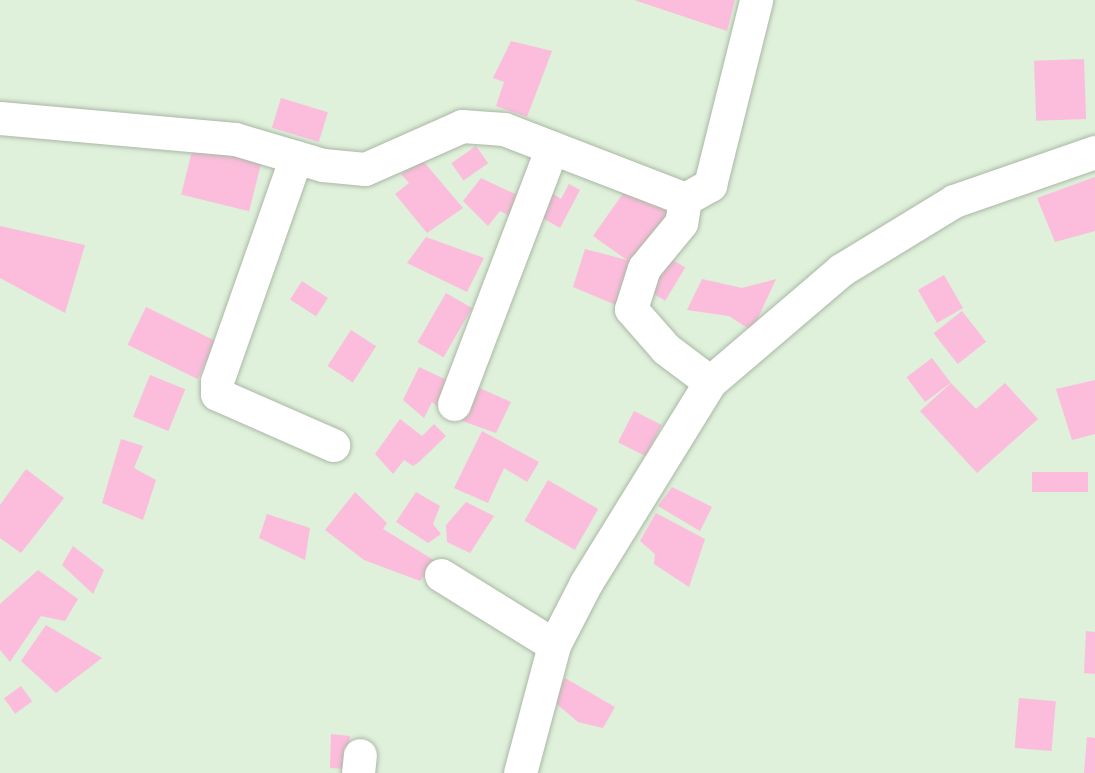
<!DOCTYPE html>
<style>
body{margin:0}
#map{position:relative;width:1095px;height:773px;overflow:hidden;background:#dff0db;font-family:"Varela Round",sans-serif}
div>[style]{position:absolute}
.building>*{inset:0;background:#fbbddb;transform-origin:0 0}
.roads{filter:drop-shadow(0 0 2px #a9b8a4) drop-shadow(0 0 2px #a9b8a4)}
.minor>*{height:33px;margin:-16.5px;padding:0 16.5px;transform-origin:16.5px;border-radius:16.5px;background:#fff}
span{translate:-50% -50%;white-space:nowrap;text-align:center;line-height:1.15;-webkit-text-stroke:4.5px #dff0db;paint-order:stroke}
</style>
<div id="map">
<div class="building">
<div style="clip-path:polygon(634px 0,735px 0,727px 31px)"></div>
<div style="clip-path:polygon(511px 41px,552px 51px,527px 117px,496px 106px,504px 82px,493px 78px)"></div>
<div style="left:1084px;top:59px;width:60px;height:50px;rotate:88deg"></div>
<div style="left:281px;top:98px;width:49px;height:31px;rotate:17deg"></div>
<div style="left:194px;top:143px;width:70px;height:53px;rotate:14deg"></div>
<div style="left:476px;top:146px;width:21px;height:30px;rotate:55deg"></div>
<div style="clip-path:polygon(423px 161px,463px 208px,427px 233px,395px 194px,409px 183px,401px 174px)"></div>
<div style="clip-path:polygon(1095px 177px,1095px 231px,1055px 242px,1037px 198px)"></div>
<div style="clip-path:polygon(481px 178px,519px 196px,515px 219px,500px 211px,488px 226px,463px 201px)"></div>
<div style="clip-path:polygon(569px 184px,580px 190px,560px 228px,539px 216px,553px 194px,561px 199px)"></div>
<div style="clip-path:polygon(629px 185px,672px 215px,616px 305px,573px 287px,585px 249px,627px 260px,593px 236px)"></div>
<div style="clip-path:polygon(0 226px,85px 245px,65px 313px,0 278px)"></div>
<div style="clip-path:polygon(426px 237px,484px 258px,467px 292px,407px 263px)"></div>
<div style="left:663px;top:254px;width:26px;height:39px;rotate:31deg"></div>
<div style="left:944px;top:275px;width:38px;height:30px;rotate:60deg"></div>
<div style="clip-path:polygon(702px 279px,742px 288px,776px 279px,752px 331px,729px 316px,687px 310px)"></div>
<div style="left:302px;top:281px;width:31px;height:22px;rotate:33deg"></div>
<div style="left:446px;top:293px;width:30px;height:57px;rotate:30deg"></div>
<div style="left:146px;top:307px;width:78px;height:42px;rotate:26deg"></div>
<div style="left:962px;top:311px;width:39px;height:36px;rotate:52deg"></div>
<div style="left:351px;top:330px;width:30px;height:43px;rotate:33deg"></div>
<div style="left:932px;top:358px;width:31px;height:32px;rotate:53deg"></div>
<div style="clip-path:polygon(419px 367px,451px 382px,444px 411px,432px 402px,424px 418px,403px 400px)"></div>
<div style="left:150px;top:375px;width:38px;height:45px;rotate:22deg"></div>
<div style="clip-path:polygon(1095px 380px,1095px 434px,1072px 440px,1056px 389px)"></div>
<div style="clip-path:polygon(951px 383px,976px 409px,1005px 383px,1038px 419px,977px 473px,920px 411px)"></div>
<div style="clip-path:polygon(477px 387px,511px 402px,496px 433px,454px 418px)"></div>
<div style="left:634px;top:411px;width:31px;height:35px;rotate:27deg"></div>
<div style="clip-path:polygon(400px 419px,422px 436px,434px 424px,446px 436px,419px 462px,413px 466px,404px 460px,393px 474px,375px 454px)"></div>
<div style="clip-path:polygon(482px 431px,539px 462px,527px 482px,504px 468px,488px 503px,454px 488px)"></div>
<div style="clip-path:polygon(121px 439px,143px 446px,134px 468px,156px 480px,143px 520px,102px 503px)"></div>
<div style="clip-path:polygon(26px 469px,64px 498px,21px 553px,0 538px,0 505px)"></div>
<div style="left:1032px;top:472px;width:56px;height:20px"></div>
<div style="left:548px;top:480px;width:58px;height:47px;rotate:30deg"></div>
<div style="clip-path:polygon(672px 487px,712px 507px,700px 531px,658px 506px)"></div>
<div style="clip-path:polygon(355px 492px,387px 523px,383px 529px,437px 562px,420px 581px,364px 560px,325px 530px)"></div>
<div style="clip-path:polygon(416px 492px,440px 506px,433px 524px,441px 534px,428px 543px,396px 522px)"></div>
<div style="clip-path:polygon(466px 502px,494px 516px,470px 553px,447px 542px,446px 525px)"></div>
<div style="clip-path:polygon(656px 513px,705px 539px,689px 587px,654px 564px,655px 554px,640px 541px)"></div>
<div style="clip-path:polygon(267px 514px,310px 528px,305px 560px,259px 538px)"></div>
<div style="clip-path:polygon(73px 546px,104px 570px,93px 594px,62px 565px)"></div>
<div style="clip-path:polygon(38px 570px,78px 599px,65px 621px,41px 616px,10px 662px,0 650px,0 604px)"></div>
<div style="clip-path:polygon(46px 625px,102px 658px,56px 693px,21px 661px)"></div>
<div style="clip-path:polygon(1086px 631px,1095px 632px,1095px 674px,1084px 673px)"></div>
<div style="clip-path:polygon(565px 678px,615px 707px,603px 728px,578px 722px,552px 700px)"></div>
<div style="left:21px;top:686px;width:19px;height:21px;rotate:54deg"></div>
<div style="left:1019px;top:698px;width:37px;height:50px;rotate:5deg"></div>
<div style="clip-path:polygon(331px 734px,350px 736px,346px 769px,330px 768px)"></div>
<div style="clip-path:polygon(1087px 737px,1095px 738px,1095px 773px,1084px 773px)"></div>
</div>
<div class="roads">
<div class="minor">
<div style="left:0;top:118px;width:236px;rotate:5.1deg"></div>
<div style="left:235px;top:139px;width:92px;rotate:16.5deg"></div>
<div style="left:323px;top:165px;width:42px;rotate:5.4deg"></div>
<div style="left:365px;top:169px;width:106px;rotate:-23.9deg"></div>
<div style="left:462px;top:126px;width:42px;rotate:4.1deg"></div>
<div style="left:504px;top:129px;width:194px;rotate:21.1deg"></div>
<div style="left:685px;top:199px;width:29px;rotate:-29deg"></div>
<div style="left:710px;top:185px;width:191px;rotate:-76deg"></div>
<div style="left:296px;top:157px;width:238px;rotate:109.4deg"></div>
<div style="left:217px;top:381px;width:13px;rotate:90deg"></div>
<div style="left:217px;top:394px;width:127px;rotate:23.7deg"></div>
<div style="left:685px;top:199px;width:24px;rotate:99deg"></div>
<div style="left:681px;top:223px;width:58px;rotate:129.4deg"></div>
<div style="left:644px;top:268px;width:43px;rotate:107.6deg"></div>
<div style="left:631px;top:309px;width:53px;rotate:48.8deg"></div>
<div style="left:666px;top:349px;width:55px;rotate:36.9deg"></div>
<div style="left:454px;top:404px;width:274px;rotate:-69.1deg"></div>
<div style="left:441px;top:575px;width:133px;rotate:31.8deg"></div>
<div style="left:358px;top:773px;width:18px;rotate:-84deg"></div>
<div style="left:520px;top:773px;width:132px;rotate:-75.1deg"></div>
<div style="left:554px;top:645px;width:70px;rotate:-62.7deg"></div>
<div style="left:586px;top:583px;width:236px;rotate:-58.3deg"></div>
<div style="left:710px;top:382px;width:172px;rotate:-40.5deg"></div>
<div style="left:841px;top:270px;width:132px;rotate:-31.4deg"></div>
<div style="left:954px;top:201px;width:149px;rotate:-19.2deg"></div>
</div>
</div>
</div>
